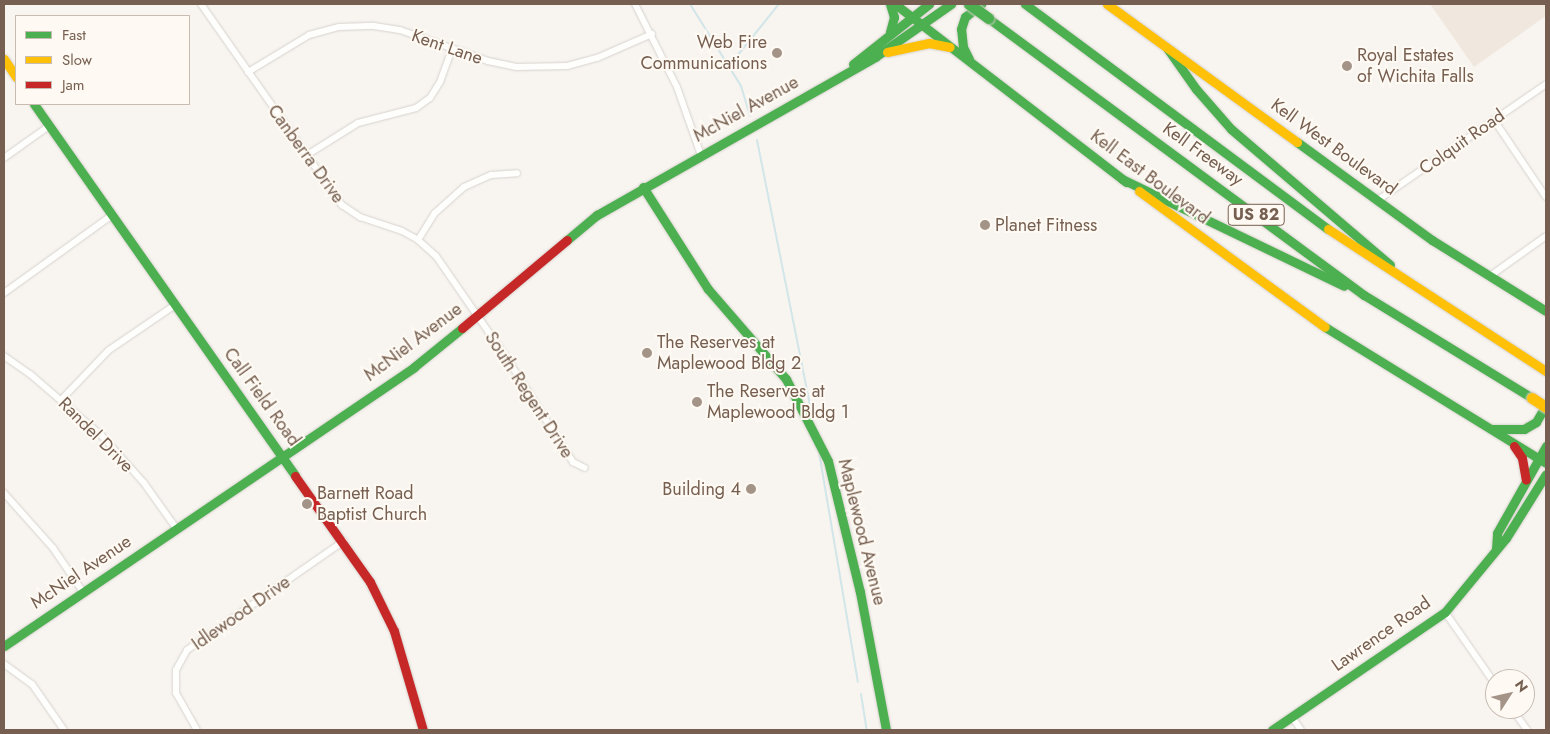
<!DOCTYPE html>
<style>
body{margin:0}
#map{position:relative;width:1550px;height:734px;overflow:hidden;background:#f8f5f0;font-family:Jost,sans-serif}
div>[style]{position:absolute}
.residential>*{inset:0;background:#f0e8de}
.stream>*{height:2px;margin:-1px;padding:0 1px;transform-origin:1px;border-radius:1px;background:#d2e5e8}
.roads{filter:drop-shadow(0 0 1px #d7d2ce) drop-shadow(0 0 1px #d7d2ce)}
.street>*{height:6px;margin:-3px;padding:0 3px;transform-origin:3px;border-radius:3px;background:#fefefd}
.fast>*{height:9px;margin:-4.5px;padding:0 4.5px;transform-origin:4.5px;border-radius:4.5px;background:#4caf50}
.slow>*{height:9px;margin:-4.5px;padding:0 4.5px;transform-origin:4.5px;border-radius:4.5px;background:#ffc107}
.jam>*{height:9px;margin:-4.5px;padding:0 4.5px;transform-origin:4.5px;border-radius:4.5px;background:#c62828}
.bridges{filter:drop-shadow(0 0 1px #d9d2cc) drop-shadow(0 0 1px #d9d2cc)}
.fast-bridge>*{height:11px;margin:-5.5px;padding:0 5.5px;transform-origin:5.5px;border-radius:5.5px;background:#4caf50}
.slow-bridge>*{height:11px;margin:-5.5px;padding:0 5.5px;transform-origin:5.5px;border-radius:5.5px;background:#ffc107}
.dots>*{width:14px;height:14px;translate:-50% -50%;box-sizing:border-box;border:2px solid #fefaf3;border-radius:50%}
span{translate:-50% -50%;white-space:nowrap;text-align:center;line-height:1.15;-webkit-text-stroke:4px #fefaf3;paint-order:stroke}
.shield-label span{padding:1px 4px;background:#fefaf3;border:1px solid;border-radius:4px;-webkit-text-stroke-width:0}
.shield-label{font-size:16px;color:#765f50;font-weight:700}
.poi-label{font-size:18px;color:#765f50}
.right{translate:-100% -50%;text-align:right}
.left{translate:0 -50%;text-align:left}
.street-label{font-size:18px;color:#765f50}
.frame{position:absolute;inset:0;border:5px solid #765f50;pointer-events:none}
.legend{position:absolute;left:15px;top:15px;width:175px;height:90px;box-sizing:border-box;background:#fefaf3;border:1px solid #c8bcb2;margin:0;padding:6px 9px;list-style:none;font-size:15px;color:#765f50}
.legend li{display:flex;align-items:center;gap:10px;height:25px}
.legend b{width:25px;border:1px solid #c8bcb2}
.north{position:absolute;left:1485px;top:669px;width:50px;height:50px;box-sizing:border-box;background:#fefaf3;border:1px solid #c8bcb2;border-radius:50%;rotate:55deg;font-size:14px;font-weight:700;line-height:20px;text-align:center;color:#765f50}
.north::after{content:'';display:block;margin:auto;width:18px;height:22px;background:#a49488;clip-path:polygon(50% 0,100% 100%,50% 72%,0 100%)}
</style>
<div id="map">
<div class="residential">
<div style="clip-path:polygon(1430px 4px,1546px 4px,1546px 16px,1474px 67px)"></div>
</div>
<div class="stream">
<div style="left:690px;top:4px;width:97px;rotate:58.1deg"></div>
<div style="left:741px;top:86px;width:31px;rotate:73deg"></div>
<div style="left:729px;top:66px;width:80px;rotate:-51.1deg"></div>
<div style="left:757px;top:140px;width:280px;rotate:78.7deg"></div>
<div style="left:819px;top:452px;width:233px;rotate:80.4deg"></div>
<div style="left:861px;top:694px;width:36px;rotate:81deg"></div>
</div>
<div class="roads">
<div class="street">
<div style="left:201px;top:4px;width:246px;rotate:55deg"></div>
<div style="left:342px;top:205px;width:22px;rotate:34deg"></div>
<div style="left:360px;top:217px;width:44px;rotate:18.4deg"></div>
<div style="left:402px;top:231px;width:18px;rotate:29deg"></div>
<div style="left:418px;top:240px;width:24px;rotate:42deg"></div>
<div style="left:436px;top:256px;width:123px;rotate:55.3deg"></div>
<div style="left:506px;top:357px;width:125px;rotate:57.5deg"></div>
<div style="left:573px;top:462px;width:13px;rotate:27deg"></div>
<div style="left:635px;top:4px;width:93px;rotate:63.2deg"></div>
<div style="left:677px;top:87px;width:72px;rotate:70.6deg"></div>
<div style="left:248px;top:72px;width:71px;rotate:-31.2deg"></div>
<div style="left:309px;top:35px;width:31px;rotate:-15deg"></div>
<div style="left:339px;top:27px;width:35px;rotate:-2deg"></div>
<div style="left:374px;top:26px;width:26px;rotate:9deg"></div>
<div style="left:400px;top:30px;width:93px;rotate:19.4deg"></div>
<div style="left:488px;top:61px;width:29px;rotate:12deg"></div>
<div style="left:516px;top:67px;width:51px;rotate:-1.1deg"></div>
<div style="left:567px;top:66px;width:31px;rotate:-15deg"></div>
<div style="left:597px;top:58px;width:60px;rotate:-23.6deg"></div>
<div style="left:1494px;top:120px;width:93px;rotate:56deg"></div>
<div style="left:307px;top:155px;width:60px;rotate:-32.1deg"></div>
<div style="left:358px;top:123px;width:60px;rotate:-14.5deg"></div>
<div style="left:416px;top:108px;width:17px;rotate:-36deg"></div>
<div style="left:430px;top:98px;width:19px;rotate:-58deg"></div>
<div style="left:440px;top:82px;width:35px;rotate:-70deg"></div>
<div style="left:4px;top:158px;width:55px;rotate:-35.4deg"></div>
<div style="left:1378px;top:200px;width:204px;rotate:-34.6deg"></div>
<div style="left:418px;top:240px;width:32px;rotate:-58deg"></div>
<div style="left:435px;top:213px;width:39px;rotate:-42deg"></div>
<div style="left:464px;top:187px;width:30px;rotate:-24deg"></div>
<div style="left:491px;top:175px;width:26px;rotate:-4deg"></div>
<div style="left:1490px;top:276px;width:69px;rotate:-35.5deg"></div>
<div style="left:4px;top:293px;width:133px;rotate:-35.8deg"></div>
<div style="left:4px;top:356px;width:32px;rotate:35deg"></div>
<div style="left:30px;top:374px;width:95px;rotate:40.7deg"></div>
<div style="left:102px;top:436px;width:63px;rotate:48.2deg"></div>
<div style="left:144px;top:483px;width:55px;rotate:54.6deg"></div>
<div style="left:61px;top:400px;width:69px;rotate:-46.2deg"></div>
<div style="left:109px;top:350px;width:80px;rotate:-34.3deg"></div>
<div style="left:4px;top:493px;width:74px;rotate:48.3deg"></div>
<div style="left:53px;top:548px;width:53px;rotate:55.7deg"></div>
<div style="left:1445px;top:612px;width:88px;rotate:55.2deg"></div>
<div style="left:4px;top:664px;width:34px;rotate:36deg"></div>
<div style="left:32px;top:684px;width:56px;rotate:55.2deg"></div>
<div style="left:1512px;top:709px;width:26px;rotate:54deg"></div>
<div style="left:1292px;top:717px;width:16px;rotate:55deg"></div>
<div style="left:197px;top:730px;width:43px;rotate:-119.6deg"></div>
<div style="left:176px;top:693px;width:23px;rotate:-90deg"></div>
<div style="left:176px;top:670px;width:23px;rotate:-61deg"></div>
<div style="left:187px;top:650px;width:191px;rotate:-34.8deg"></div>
</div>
<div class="fast">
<div style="left:890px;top:4px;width:14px;rotate:73deg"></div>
<div style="left:894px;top:17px;width:16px;rotate:105deg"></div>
<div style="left:895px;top:4px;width:292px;rotate:37.6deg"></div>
<div style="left:1025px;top:4px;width:377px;rotate:36.6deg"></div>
<div style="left:988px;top:18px;width:467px;rotate:36.4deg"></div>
<div style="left:1364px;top:295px;width:197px;rotate:31.5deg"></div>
<div style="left:1167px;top:48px;width:50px;rotate:54.7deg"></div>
<div style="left:1196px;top:89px;width:53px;rotate:48.8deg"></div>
<div style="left:1231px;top:129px;width:209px;rotate:40.5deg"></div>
<div style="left:969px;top:59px;width:13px;rotate:-117deg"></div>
<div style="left:963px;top:47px;width:18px;rotate:-96deg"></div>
<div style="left:961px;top:29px;width:13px;rotate:-72deg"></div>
<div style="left:965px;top:17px;width:21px;rotate:-39deg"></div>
<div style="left:853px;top:64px;width:97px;rotate:-38.3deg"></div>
<div style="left:34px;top:104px;width:454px;rotate:54.9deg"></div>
<div style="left:1297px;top:142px;width:167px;rotate:36deg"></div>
<div style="left:1432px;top:240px;width:134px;rotate:31.9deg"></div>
<div style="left:1122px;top:179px;width:246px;rotate:25.7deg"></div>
<div style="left:643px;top:187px;width:121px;rotate:57.5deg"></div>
<div style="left:708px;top:289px;width:119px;rotate:49.1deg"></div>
<div style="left:786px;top:379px;width:92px;rotate:62.9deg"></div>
<div style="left:828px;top:461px;width:135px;rotate:76.3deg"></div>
<div style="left:860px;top:592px;width:140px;rotate:79.3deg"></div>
<div style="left:567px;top:240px;width:39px;rotate:-40deg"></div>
<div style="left:597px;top:215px;width:320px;rotate:-29.6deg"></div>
<div style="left:875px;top:57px;width:93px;rotate:-34.9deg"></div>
<div style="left:1325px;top:327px;width:259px;rotate:31.6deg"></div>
<div style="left:1493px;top:429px;width:31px"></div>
<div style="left:1524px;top:429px;width:14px;rotate:-30deg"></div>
<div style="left:1536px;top:422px;width:20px;rotate:-60deg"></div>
<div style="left:1496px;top:549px;width:16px;rotate:-86deg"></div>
<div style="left:1497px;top:533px;width:100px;rotate:-60.6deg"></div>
<div style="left:4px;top:646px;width:496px;rotate:-34.2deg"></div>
<div style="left:414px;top:367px;width:62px;rotate:-39.1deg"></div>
<div style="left:1272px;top:730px;width:209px;rotate:-34.3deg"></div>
<div style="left:1445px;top:612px;width:96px;rotate:-50.5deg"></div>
<div style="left:1506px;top:538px;width:75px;rotate:-58deg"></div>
</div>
<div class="slow">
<div style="left:1107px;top:4px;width:235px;rotate:36deg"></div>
<div style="left:887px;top:52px;width:43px;rotate:-12.1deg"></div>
<div style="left:929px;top:43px;width:21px;rotate:11deg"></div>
<div style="left:4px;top:59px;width:22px;rotate:56deg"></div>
<div style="left:1139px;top:191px;width:230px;rotate:36.2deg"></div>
<div style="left:1328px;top:229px;width:260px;rotate:33.1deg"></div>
</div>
<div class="jam">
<div style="left:462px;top:328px;width:137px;rotate:-40deg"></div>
<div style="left:1514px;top:446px;width:14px;rotate:56deg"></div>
<div style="left:1522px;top:458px;width:22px;rotate:80deg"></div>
<div style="left:295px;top:476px;width:130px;rotate:54.7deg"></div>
<div style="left:370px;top:582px;width:55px;rotate:63.9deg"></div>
<div style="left:394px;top:631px;width:103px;rotate:73.7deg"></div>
</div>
</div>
<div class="bridges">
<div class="fast-bridge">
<div style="left:969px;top:4px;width:24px;rotate:36deg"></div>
</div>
<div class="slow-bridge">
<div style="left:1532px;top:398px;width:17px;rotate:33deg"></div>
</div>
</div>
<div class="dots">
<div style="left:777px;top:53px;background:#a49488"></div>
<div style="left:1347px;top:66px;background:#a49488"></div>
<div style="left:985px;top:225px;background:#a49488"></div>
<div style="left:647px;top:353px;background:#a49488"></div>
<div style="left:697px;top:402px;background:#a49488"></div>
<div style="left:751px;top:489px;background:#a49488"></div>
<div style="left:307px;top:504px;background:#a49488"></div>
</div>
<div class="shield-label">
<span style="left:1256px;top:215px">US 82</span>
</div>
<div class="poi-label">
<span class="right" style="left:767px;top:53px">Web Fire<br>Communications</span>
<span class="left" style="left:1357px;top:66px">Royal Estates<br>of Wichita Falls</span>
<span class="left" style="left:995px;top:225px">Planet Fitness</span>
<span class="left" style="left:657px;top:353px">The Reserves at<br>Maplewood Bldg 2</span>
<span class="left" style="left:707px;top:402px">The Reserves at<br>Maplewood Bldg 1</span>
<span class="right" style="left:741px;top:489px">Building 4</span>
<span class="left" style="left:317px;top:504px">Barnett Road<br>Baptist Church</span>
</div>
<div class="street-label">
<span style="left:447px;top:47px;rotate:19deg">Kent Lane</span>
<span style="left:746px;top:109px;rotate:-29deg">McNiel Avenue</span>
<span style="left:1462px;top:142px;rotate:-35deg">Colquit Road</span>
<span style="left:1334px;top:147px;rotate:36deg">Kell West Boulevard</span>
<span style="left:306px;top:154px;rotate:54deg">Canberra Drive</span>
<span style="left:1203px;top:154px;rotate:36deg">Kell Freeway</span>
<span style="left:1150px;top:177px;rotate:37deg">Kell East Boulevard</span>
<span style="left:413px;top:342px;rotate:-37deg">McNiel Avenue</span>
<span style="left:529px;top:395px;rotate:57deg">South Regent Drive</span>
<span style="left:262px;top:397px;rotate:54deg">Call Field Road</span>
<span style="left:96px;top:435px;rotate:45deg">Randel Drive</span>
<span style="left:862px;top:532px;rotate:76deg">Maplewood Avenue</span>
<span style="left:81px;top:572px;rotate:-34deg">McNiel Avenue</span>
<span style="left:241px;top:613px;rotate:-35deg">Idlewood Drive</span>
<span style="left:1381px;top:634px;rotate:-35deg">Lawrence Road</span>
</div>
<div class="frame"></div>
<ul class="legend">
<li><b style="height:6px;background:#4caf50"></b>Fast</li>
<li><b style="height:6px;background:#ffc107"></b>Slow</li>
<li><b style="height:6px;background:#c62828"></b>Jam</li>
</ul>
<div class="north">N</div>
</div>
